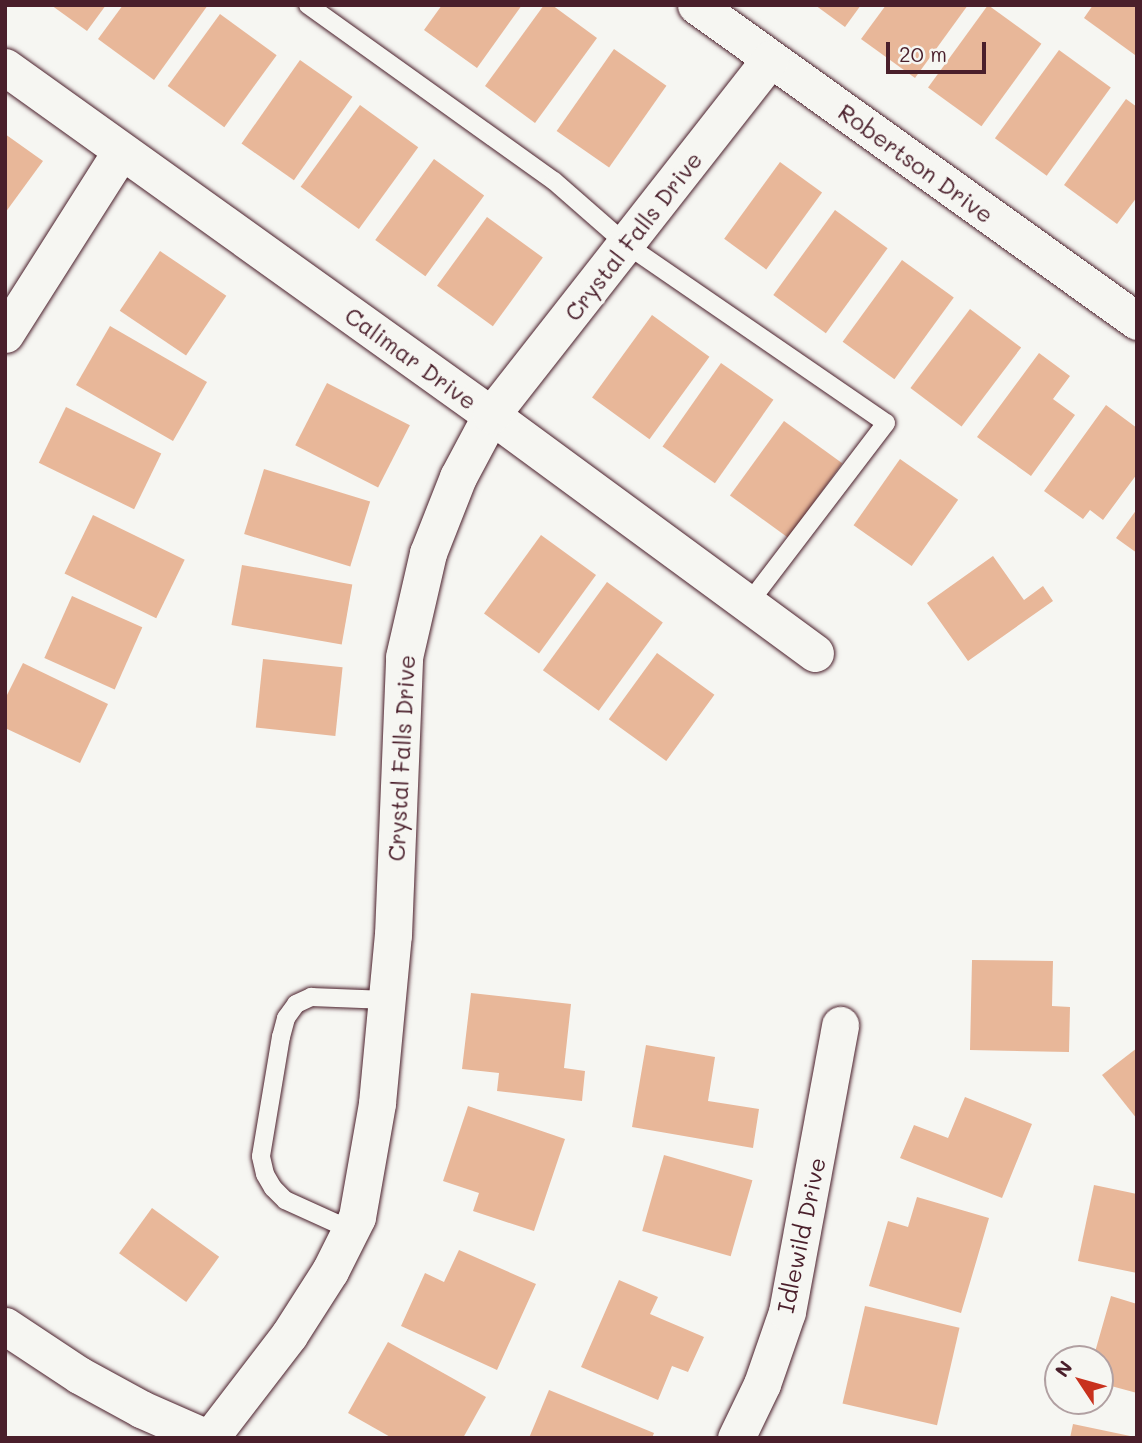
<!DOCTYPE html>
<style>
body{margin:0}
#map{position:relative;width:1142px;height:1443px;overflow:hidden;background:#f6f6f2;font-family:Mali,sans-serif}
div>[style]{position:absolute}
.building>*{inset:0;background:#e8b799;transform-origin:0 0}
.roads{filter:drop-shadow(0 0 2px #4a1f2b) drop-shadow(0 0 2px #4a1f2b)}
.lane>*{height:18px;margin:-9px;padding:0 9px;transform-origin:9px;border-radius:9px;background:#f6f6f2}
.street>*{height:37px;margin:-18.5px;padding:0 18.5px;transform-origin:18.5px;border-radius:18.5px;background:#f6f6f2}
span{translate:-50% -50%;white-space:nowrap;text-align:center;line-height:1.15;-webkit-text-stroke:7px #f6f6f2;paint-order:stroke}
.street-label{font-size:23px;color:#4a1f2b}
.frame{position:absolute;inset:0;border:7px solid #4a1f2b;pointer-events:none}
.north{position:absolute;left:1044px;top:1345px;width:70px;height:70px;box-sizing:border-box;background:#f6f6f2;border:2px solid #b1a0a2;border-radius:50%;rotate:306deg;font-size:19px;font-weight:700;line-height:28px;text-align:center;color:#4a1f2b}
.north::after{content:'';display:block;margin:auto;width:24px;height:32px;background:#c8321e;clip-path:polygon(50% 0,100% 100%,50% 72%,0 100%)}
.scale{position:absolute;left:886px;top:42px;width:100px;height:32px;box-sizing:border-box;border:4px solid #4a1f2b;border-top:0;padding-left:9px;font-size:21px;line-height:24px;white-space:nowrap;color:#4a1f2b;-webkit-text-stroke:5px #f6f6f2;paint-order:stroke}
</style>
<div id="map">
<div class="building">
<div style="clip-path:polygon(51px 5px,106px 5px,87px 31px)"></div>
<div style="clip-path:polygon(123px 5px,208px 5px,154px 80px,98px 39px)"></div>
<div style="clip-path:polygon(442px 5px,522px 5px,477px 68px,424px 30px)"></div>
<div style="clip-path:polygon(544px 5px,552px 5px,597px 38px,535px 123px,485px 86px)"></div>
<div style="clip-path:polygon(815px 5px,861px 5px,845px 27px)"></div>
<div style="clip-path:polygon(886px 5px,968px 5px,915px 78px,861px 39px)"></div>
<div style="left:988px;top:5px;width:66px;height:102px;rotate:36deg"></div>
<div style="clip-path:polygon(1093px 5px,1137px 5px,1135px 55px,1084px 18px)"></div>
<div style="left:220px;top:14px;width:70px;height:89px;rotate:36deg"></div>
<div style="left:614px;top:49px;width:64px;height:100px;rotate:35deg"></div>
<div style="left:1059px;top:50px;width:64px;height:109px;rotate:36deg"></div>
<div style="left:300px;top:60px;width:64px;height:102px;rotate:35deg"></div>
<div style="clip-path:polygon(1126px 99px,1137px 107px,1137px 197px,1117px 224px,1064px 185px)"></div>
<div style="left:360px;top:105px;width:72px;height:101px;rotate:36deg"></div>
<div style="clip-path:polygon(5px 134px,43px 161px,5px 213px)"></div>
<div style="left:434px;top:159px;width:62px;height:100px;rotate:36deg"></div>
<div style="left:780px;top:162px;width:52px;height:95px;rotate:36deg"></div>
<div style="left:835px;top:210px;width:65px;height:105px;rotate:36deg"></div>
<div style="left:487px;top:217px;width:69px;height:85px;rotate:36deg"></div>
<div style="left:160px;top:251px;width:80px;height:72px;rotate:34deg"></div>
<div style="left:902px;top:260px;width:64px;height:101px;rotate:36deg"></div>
<div style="left:970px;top:309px;width:64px;height:99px;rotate:37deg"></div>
<div style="left:652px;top:315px;width:71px;height:102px;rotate:36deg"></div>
<div style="left:110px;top:326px;width:112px;height:68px;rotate:30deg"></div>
<div style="clip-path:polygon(1039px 353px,1070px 376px,1053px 399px,1075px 415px,1031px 476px,977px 437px)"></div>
<div style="left:721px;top:363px;width:64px;height:102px;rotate:35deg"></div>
<div style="left:327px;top:383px;width:93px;height:70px;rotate:27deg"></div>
<div style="clip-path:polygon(1106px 405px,1137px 428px,1137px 474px,1103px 520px,1090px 510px,1083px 519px,1044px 491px)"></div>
<div style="left:66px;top:407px;width:106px;height:62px;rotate:26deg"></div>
<div style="left:784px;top:421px;width:72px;height:92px;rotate:36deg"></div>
<div style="left:900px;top:459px;width:71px;height:81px;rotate:35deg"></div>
<div style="left:264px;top:469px;width:111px;height:68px;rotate:17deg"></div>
<div style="clip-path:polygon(1137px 509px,1137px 553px,1116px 538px)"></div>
<div style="left:93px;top:515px;width:102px;height:65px;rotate:26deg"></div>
<div style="left:541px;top:535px;width:68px;height:97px;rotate:36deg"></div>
<div style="clip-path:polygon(993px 556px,1024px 600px,1043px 586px,1053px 601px,968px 661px,927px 603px)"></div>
<div style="left:242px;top:565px;width:112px;height:61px;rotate:10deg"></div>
<div style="left:607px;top:582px;width:69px;height:109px;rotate:36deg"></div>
<div style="left:72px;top:596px;width:77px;height:68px;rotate:24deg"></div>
<div style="left:657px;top:653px;width:71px;height:82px;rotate:36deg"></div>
<div style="left:263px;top:659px;width:80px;height:69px;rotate:6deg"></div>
<div style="clip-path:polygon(23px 663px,108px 704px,80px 763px,5px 728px,5px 699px)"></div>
<div style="clip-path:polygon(972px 960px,1053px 961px,1052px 1006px,1070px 1007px,1069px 1052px,970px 1050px)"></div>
<div style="clip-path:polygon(471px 993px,571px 1004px,564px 1068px,585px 1071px,582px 1101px,497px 1091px,499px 1073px,462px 1069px)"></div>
<div style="clip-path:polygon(646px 1045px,715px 1057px,708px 1101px,759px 1109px,753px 1148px,632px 1127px)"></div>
<div style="clip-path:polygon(1137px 1048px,1137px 1119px,1102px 1075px)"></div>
<div style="clip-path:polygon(965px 1097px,1032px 1124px,1002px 1198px,900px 1158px,914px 1125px,948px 1138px)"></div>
<div style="clip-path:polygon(468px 1106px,565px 1139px,534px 1231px,473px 1211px,479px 1193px,443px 1181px)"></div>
<div style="left:664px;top:1155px;width:92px;height:79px;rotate:16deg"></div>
<div style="clip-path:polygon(1094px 1185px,1137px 1194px,1137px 1273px,1078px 1261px)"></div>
<div style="clip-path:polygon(917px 1197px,989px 1218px,961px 1313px,869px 1286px,888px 1221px,908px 1227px)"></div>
<div style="left:152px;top:1208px;width:83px;height:56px;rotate:36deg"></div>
<div style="clip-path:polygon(459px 1250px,536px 1284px,497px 1370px,401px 1326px,425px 1273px,444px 1282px)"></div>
<div style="clip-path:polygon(619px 1280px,658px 1297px,650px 1314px,704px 1337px,688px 1372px,672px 1366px,658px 1400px,581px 1367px)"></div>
<div style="clip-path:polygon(1111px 1296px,1137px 1304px,1137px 1393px,1100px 1383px,1100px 1359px,1093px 1359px)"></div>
<div style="left:865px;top:1306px;width:97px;height:100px;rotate:13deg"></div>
<div style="clip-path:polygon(388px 1342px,486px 1397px,463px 1438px,392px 1438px,348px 1413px)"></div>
<div style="clip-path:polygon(549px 1390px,654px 1433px,652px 1438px,529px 1438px)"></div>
<div style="clip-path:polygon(1073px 1424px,1135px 1437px,1135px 1438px,1070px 1438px)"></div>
</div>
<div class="roads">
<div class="lane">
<div style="left:308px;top:5px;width:302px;rotate:35.6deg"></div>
<div style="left:554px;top:181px;width:97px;rotate:41.2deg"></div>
<div style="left:627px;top:245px;width:314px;rotate:34.5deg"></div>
<div style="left:886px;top:423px;width:228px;rotate:127.3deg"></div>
<div style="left:351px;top:1230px;width:72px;rotate:-155.6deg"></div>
<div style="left:285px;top:1200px;width:17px;rotate:-135deg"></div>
<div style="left:273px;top:1188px;width:16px;rotate:-120deg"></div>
<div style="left:265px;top:1174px;width:18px;rotate:-103deg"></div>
<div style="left:261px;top:1156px;width:121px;rotate:-80.5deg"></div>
<div style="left:281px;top:1037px;width:20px;rotate:-75deg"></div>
<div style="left:286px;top:1018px;width:17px;rotate:-54deg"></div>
<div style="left:296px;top:1004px;width:17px;rotate:-25deg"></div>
<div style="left:311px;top:997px;width:76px;rotate:2.3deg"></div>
</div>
<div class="street">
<div style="left:696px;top:5px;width:543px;rotate:35.62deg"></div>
<div style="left:5px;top:67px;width:598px;rotate:35.6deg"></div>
<div style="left:491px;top:415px;width:402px;rotate:36.3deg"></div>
<div style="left:5px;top:334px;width:217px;rotate:-57.6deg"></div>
<div style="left:5px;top:1326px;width:89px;rotate:33.5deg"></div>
<div style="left:79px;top:1375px;width:71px;rotate:28.7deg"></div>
<div style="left:141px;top:1409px;width:72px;rotate:23.7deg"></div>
<div style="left:210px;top:1438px;width:130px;rotate:-52.5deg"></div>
<div style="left:289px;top:1335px;width:76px;rotate:-57.4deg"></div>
<div style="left:330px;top:1271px;width:60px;rotate:-63.4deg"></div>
<div style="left:357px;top:1217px;width:116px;rotate:-80deg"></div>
<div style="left:377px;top:1103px;width:169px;rotate:-84.6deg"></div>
<div style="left:393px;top:935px;width:278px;rotate:-87.7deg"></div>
<div style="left:404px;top:657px;width:107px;rotate:-77deg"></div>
<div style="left:428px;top:553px;width:82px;rotate:-68.5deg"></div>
<div style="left:458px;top:477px;width:70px;rotate:-62deg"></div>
<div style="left:491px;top:415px;width:452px;rotate:-51.9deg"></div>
<div style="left:736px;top:1438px;width:60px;rotate:-64.3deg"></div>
<div style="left:762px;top:1384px;width:76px;rotate:-70.9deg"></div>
<div style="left:787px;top:1312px;width:292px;rotate:-79.5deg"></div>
</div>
</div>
<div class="street-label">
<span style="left:916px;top:163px;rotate:36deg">Robertson Drive</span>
<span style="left:633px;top:236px;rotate:-52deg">Crystal Falls Drive</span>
<span style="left:411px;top:358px;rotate:36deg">Calimar Drive</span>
<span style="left:401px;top:758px;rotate:-87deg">Crystal Falls Drive</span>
<span style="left:801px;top:1235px;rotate:-78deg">Idlewild Drive</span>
</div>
<div class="frame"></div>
<div class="north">N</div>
<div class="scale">20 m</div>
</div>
